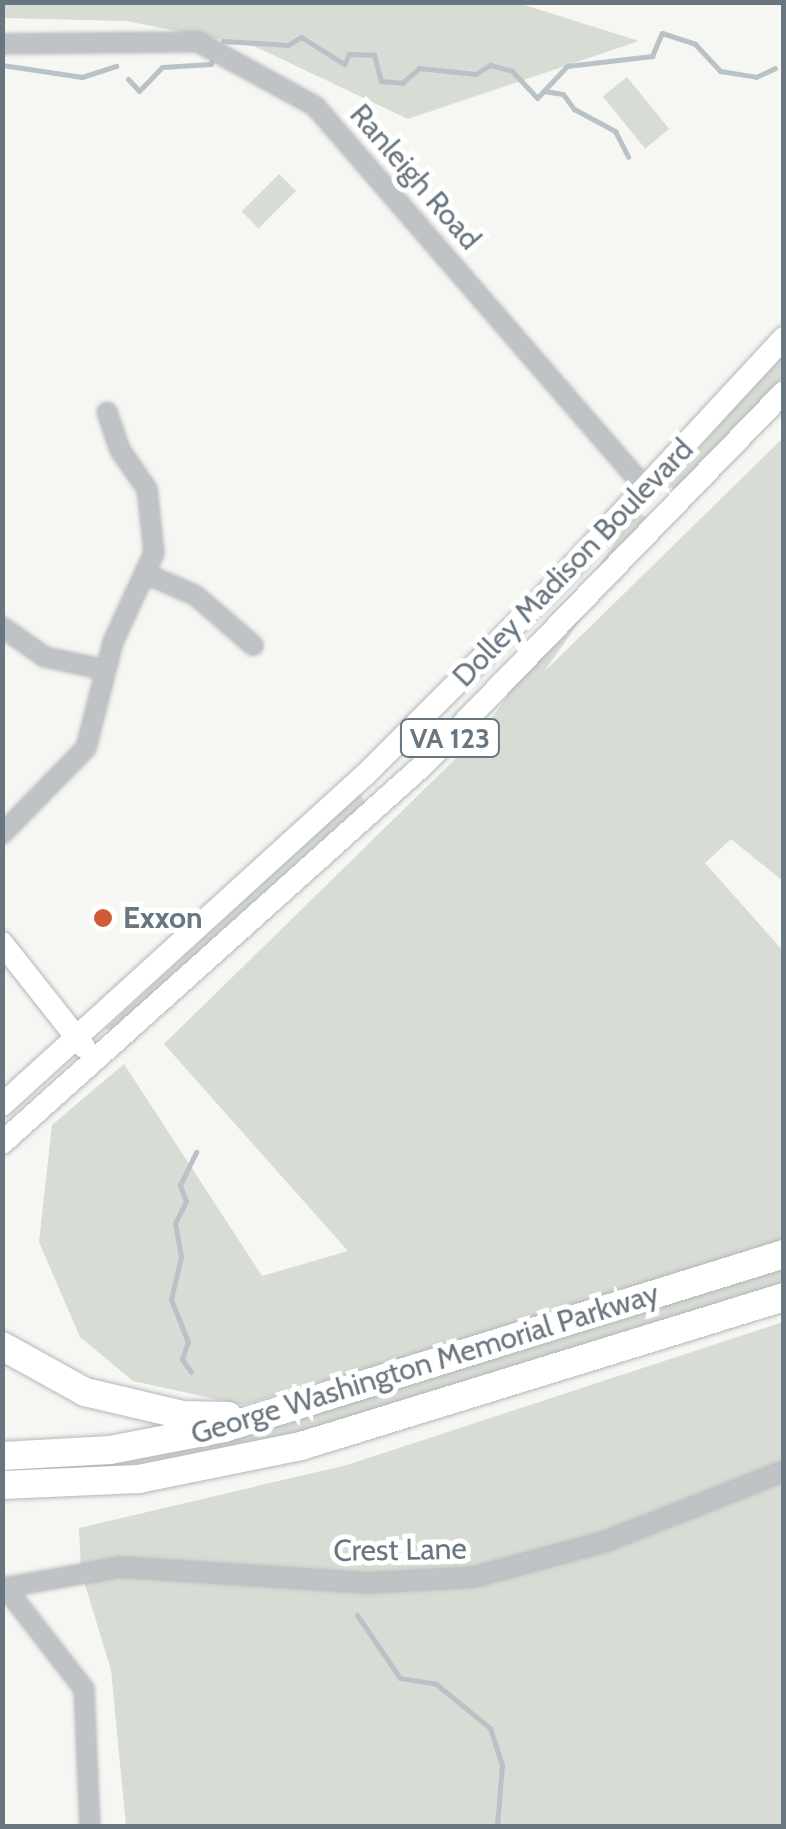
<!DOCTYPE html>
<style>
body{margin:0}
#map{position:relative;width:786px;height:1829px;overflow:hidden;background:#f6f6f3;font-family:Cabin,sans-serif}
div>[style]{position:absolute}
.green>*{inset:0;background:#d7dcd4;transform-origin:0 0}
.stream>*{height:5px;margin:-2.5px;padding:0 2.5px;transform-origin:2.5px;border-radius:2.5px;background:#b9c2c6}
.roads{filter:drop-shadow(0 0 2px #b3b7ba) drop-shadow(0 0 2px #b3b7ba)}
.minor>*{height:18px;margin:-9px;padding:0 9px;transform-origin:9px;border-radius:9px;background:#bfc3c6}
.major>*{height:22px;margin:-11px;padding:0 11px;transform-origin:11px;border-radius:11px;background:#fff}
.highway>*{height:28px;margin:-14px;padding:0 14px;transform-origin:14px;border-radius:14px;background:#fff}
.dots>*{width:28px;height:28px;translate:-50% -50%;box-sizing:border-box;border:5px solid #fff;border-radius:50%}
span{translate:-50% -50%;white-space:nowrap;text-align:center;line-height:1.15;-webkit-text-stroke:10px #fff;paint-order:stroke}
.shield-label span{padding:2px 8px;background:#fff;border:2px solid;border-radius:8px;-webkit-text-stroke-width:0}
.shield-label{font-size:28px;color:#687681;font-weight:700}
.street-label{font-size:30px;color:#687681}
.poi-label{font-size:30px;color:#687681;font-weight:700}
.left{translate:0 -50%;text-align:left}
.frame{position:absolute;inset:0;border:5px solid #687681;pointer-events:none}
</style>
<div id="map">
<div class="green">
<div style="clip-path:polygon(3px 2px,515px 2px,639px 41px,408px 119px,254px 46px,126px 21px,3px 18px)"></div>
<div style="left:627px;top:77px;width:67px;height:31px;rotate:51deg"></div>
<div style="left:279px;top:174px;width:24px;height:53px;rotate:45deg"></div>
<div style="clip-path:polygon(783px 347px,783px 377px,680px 490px,667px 487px)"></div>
<div style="clip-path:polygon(783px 438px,783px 881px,731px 839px,705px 863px,783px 951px,783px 1244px,243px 1405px,133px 1381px,80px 1337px,39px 1242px,52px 1125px,124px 1064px,262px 1276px,348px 1251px,164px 1044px)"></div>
<div style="left:637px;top:511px;width:16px;height:359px;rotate:35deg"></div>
<div style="clip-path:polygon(360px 793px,365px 803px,116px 1030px,105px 1029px)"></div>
<div style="clip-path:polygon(783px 1260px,783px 1288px,285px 1442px,149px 1469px,3px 1476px,2px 1463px,67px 1461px)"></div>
<div style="clip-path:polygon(783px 1322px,783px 1826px,126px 1826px,111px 1670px,81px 1571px,79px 1528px,347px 1465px)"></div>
</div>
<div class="stream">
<div style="left:223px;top:41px;width:65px;rotate:3.5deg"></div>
<div style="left:288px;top:45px;width:15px;rotate:-32deg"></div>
<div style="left:301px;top:37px;width:51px;rotate:32.1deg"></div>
<div style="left:344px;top:64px;width:11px;rotate:-63deg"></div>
<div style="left:349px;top:54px;width:25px;rotate:2deg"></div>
<div style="left:374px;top:55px;width:27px;rotate:75deg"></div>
<div style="left:381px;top:81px;width:21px;rotate:5deg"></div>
<div style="left:402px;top:83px;width:23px;rotate:-41deg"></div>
<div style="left:419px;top:68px;width:57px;rotate:6deg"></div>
<div style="left:476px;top:74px;width:17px;rotate:-33deg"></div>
<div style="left:490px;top:65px;width:23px;rotate:15deg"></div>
<div style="left:512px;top:71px;width:37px;rotate:47deg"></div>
<div style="left:537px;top:98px;width:44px;rotate:-46.8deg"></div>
<div style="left:567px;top:66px;width:86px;rotate:-6.7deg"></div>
<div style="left:652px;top:56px;width:25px;rotate:-67deg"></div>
<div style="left:662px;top:33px;width:35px;rotate:18deg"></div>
<div style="left:695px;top:44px;width:37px;rotate:47deg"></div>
<div style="left:720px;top:71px;width:36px;rotate:9deg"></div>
<div style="left:756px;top:77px;width:21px;rotate:-25deg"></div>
<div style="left:2px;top:65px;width:81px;rotate:8.5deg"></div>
<div style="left:82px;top:77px;width:36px;rotate:-18deg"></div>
<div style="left:128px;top:79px;width:16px;rotate:47deg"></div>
<div style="left:139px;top:91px;width:33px;rotate:-46deg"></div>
<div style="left:162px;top:67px;width:49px;rotate:-3.5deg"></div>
<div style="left:211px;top:64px;width:6px;rotate:-72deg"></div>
<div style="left:544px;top:91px;width:19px;rotate:9deg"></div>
<div style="left:563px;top:94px;width:19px;rotate:54deg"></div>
<div style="left:574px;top:109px;width:47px;rotate:28.2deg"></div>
<div style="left:615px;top:131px;width:29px;rotate:63deg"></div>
<div style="left:191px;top:1372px;width:16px;rotate:-125deg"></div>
<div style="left:182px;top:1359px;width:18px;rotate:-71deg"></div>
<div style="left:188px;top:1342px;width:46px;rotate:-111.6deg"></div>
<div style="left:171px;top:1299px;width:43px;rotate:-76.6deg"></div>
<div style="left:181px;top:1257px;width:35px;rotate:-100deg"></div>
<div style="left:175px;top:1223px;width:25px;rotate:-63deg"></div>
<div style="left:186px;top:1201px;width:17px;rotate:-111deg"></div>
<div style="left:180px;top:1185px;width:37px;rotate:-64deg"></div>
<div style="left:357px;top:1615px;width:76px;rotate:55.7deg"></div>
<div style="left:400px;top:1678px;width:36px;rotate:9deg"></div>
<div style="left:436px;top:1684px;width:70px;rotate:39.2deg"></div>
<div style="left:490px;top:1728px;width:39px;rotate:72deg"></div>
<div style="left:502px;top:1765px;width:61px;rotate:94.7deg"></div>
</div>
<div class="roads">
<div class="minor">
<div style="left:2px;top:44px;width:196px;rotate:-0.6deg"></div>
<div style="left:198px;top:42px;width:133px;rotate:28.7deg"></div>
<div style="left:315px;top:106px;width:506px;rotate:49.17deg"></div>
<div style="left:148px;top:575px;width:51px;rotate:23.1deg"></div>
<div style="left:195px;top:595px;width:77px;rotate:40.8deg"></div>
<div style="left:2px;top:627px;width:52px;rotate:34.9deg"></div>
<div style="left:45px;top:657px;width:62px;rotate:12deg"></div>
<div style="left:2px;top:834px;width:120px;rotate:-45.7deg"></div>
<div style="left:86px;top:748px;width:109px;rotate:-75.7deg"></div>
<div style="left:113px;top:642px;width:98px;rotate:-65.3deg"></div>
<div style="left:154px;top:553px;width:64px;rotate:-96.2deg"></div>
<div style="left:147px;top:489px;width:47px;rotate:-124.7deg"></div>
<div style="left:120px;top:450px;width:40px;rotate:-108.9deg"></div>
<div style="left:5px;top:1587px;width:129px;rotate:52.2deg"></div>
<div style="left:84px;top:1689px;width:137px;rotate:87.5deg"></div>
<div style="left:2px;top:1588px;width:121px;rotate:-10deg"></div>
<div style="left:121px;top:1567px;width:248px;rotate:3.7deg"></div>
<div style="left:368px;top:1583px;width:106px;rotate:-3.2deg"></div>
<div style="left:474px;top:1577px;width:135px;rotate:-15.1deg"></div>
<div style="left:604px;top:1542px;width:193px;rotate:-21.5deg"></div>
</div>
<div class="major">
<div style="left:2px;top:943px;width:132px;rotate:51.7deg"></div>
<div style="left:2px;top:1105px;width:491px;rotate:-42.3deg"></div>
<div style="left:365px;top:775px;width:269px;rotate:-45deg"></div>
<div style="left:555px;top:585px;width:337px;rotate:-47.2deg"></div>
<div style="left:2px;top:1143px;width:564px;rotate:-41.91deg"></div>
<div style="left:422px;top:766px;width:520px;rotate:-45.93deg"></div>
</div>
<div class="highway">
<div style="left:2px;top:1346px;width:95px;rotate:29deg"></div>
<div style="left:85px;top:1392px;width:101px;rotate:13.2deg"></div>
<div style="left:183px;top:1415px;width:45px;rotate:1.3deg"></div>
<div style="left:2px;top:1456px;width:108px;rotate:-3.2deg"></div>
<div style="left:110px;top:1450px;width:116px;rotate:-10.9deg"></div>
<div style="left:224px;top:1428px;width:586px;rotate:-17.26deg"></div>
<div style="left:2px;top:1485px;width:137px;rotate:-2.5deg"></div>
<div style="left:139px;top:1479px;width:165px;rotate:-11.5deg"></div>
<div style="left:301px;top:1446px;width:505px;rotate:-17.14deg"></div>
</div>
</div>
<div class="dots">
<div style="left:103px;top:918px;background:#d15a38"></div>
</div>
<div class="shield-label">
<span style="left:450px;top:738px">VA 123</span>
</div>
<div class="street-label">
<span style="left:415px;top:177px;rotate:49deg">Ranleigh Road</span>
<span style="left:573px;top:563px;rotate:-46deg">Dolley Madison Boulevard</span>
<span style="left:425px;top:1364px;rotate:-17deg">George Washington Memorial Parkway</span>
<span style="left:400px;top:1550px;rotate:-1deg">Crest Lane</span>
</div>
<div class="poi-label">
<span class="left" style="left:123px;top:918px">Exxon</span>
</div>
<div class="frame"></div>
</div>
